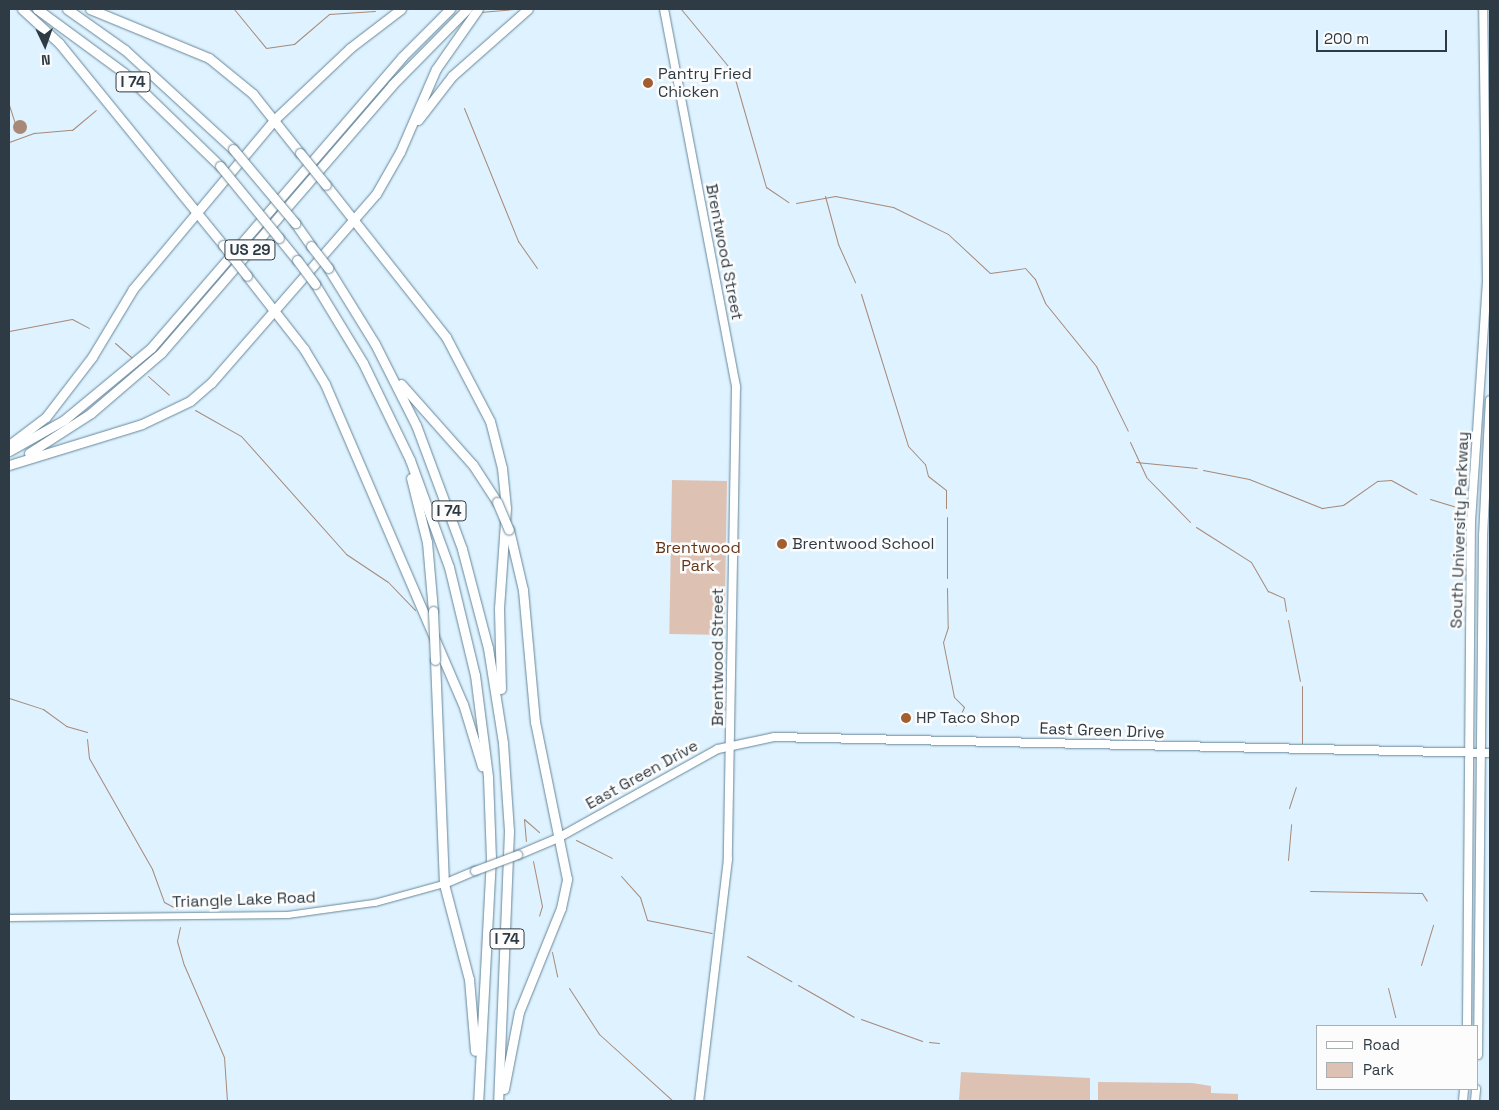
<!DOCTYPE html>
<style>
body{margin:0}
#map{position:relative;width:1499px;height:1110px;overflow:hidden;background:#def2ff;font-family:"Space Grotesk",sans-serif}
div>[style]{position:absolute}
.green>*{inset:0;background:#ddc2b3;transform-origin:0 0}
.water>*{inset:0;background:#a88977}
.round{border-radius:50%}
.stream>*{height:1px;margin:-0.5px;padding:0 0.5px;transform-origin:0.5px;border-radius:0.5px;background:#a88977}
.roads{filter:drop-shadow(0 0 1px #668699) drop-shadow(0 0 1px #668699)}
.minor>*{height:5.5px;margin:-2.75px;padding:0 2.75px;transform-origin:2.75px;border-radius:2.75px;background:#fff}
.major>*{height:8px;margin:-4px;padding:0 4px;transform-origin:4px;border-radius:4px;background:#fff}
.highway>*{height:9px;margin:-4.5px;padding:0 4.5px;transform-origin:4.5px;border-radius:4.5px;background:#fff}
.bridges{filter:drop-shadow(0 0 1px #668699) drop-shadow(0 0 1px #668699)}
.major-bridge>*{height:8px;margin:-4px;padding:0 4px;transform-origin:4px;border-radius:4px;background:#fff}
.highway-bridge>*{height:9px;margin:-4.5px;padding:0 4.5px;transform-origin:4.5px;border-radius:4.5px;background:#fff}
.dots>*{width:14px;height:14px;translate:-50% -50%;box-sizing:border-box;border:2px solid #fcfcfc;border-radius:50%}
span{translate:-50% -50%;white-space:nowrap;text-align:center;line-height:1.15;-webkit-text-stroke:5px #fcfcfc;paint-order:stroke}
.shield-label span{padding:1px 4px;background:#fcfcfc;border:1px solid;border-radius:4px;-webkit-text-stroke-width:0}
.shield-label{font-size:15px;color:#2e3b44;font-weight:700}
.poi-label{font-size:16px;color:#2e3b44}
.left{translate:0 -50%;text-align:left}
.street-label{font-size:16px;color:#2e3b44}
.park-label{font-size:16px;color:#623518}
.frame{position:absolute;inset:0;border:10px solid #2e3b44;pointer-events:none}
.legend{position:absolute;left:1316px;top:1025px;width:162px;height:65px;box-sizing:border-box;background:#fcfcfc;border:1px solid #aaafb2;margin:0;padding:6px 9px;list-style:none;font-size:15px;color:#2e3b44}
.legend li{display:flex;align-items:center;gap:10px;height:25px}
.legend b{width:25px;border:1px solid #aaafb2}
.north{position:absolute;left:20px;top:20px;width:50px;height:50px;-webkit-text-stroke:4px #fcfcfc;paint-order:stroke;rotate:177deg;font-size:14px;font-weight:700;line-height:20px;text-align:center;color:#2e3b44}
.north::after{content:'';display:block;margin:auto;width:18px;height:22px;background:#2e3b44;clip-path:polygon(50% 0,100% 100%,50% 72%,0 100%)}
.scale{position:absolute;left:1316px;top:30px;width:131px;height:22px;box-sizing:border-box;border:2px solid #2e3b44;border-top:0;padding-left:6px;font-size:15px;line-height:18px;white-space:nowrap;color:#2e3b44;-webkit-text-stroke:4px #fcfcfc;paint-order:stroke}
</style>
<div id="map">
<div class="green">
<div style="left:672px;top:480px;width:55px;height:154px;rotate:1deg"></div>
<div style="clip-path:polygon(961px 1072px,1090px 1078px,1090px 1101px,959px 1101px)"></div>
<div style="clip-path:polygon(1098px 1082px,1192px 1083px,1211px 1086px,1211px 1093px,1238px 1094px,1238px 1101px,1098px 1101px)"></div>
</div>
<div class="water">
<div class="round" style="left:13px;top:120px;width:14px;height:14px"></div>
</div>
<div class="stream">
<div style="left:234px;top:9px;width:50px;rotate:50.6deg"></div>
<div style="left:266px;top:48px;width:28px;rotate:-8deg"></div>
<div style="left:294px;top:44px;width:46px;rotate:-40.6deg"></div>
<div style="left:329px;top:14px;width:46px;rotate:-3.7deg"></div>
<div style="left:681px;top:9px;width:82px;rotate:50.5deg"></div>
<div style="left:733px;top:72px;width:120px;rotate:74deg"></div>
<div style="left:766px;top:187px;width:27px;rotate:34deg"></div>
<div style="left:480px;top:12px;width:37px;rotate:-5deg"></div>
<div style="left:9px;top:105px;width:19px;rotate:72deg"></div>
<div style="left:464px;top:108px;width:144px;rotate:67.9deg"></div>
<div style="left:518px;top:241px;width:33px;rotate:55deg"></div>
<div style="left:9px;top:142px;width:27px;rotate:-20deg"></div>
<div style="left:34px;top:133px;width:38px;rotate:-5deg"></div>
<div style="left:72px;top:130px;width:31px;rotate:-40deg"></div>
<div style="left:825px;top:196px;width:50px;rotate:74.8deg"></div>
<div style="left:838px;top:244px;width:42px;rotate:65.9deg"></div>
<div style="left:796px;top:203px;width:40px;rotate:-10deg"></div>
<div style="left:835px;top:196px;width:59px;rotate:10.7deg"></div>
<div style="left:893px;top:207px;width:61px;rotate:26.1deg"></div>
<div style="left:948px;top:234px;width:57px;rotate:42.9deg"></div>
<div style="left:990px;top:273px;width:35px;rotate:-8deg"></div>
<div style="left:1025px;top:268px;width:15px;rotate:48deg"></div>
<div style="left:1035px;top:279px;width:26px;rotate:67deg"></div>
<div style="left:1045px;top:303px;width:81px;rotate:51deg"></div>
<div style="left:1096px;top:366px;width:72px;rotate:63.8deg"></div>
<div style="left:861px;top:294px;width:159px;rotate:72.8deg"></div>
<div style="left:908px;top:446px;width:25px;rotate:47deg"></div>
<div style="left:925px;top:464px;width:12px;rotate:76deg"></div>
<div style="left:928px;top:476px;width:23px;rotate:38deg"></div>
<div style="left:946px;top:490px;width:18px;rotate:90deg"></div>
<div style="left:9px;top:331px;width:64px;rotate:-10.8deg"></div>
<div style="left:72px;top:319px;width:19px;rotate:28deg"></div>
<div style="left:115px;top:343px;width:23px;rotate:41deg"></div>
<div style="left:148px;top:376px;width:28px;rotate:42deg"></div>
<div style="left:195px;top:410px;width:53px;rotate:29.5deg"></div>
<div style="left:241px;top:436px;width:158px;rotate:48.3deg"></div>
<div style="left:346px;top:554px;width:50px;rotate:33.7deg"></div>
<div style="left:388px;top:582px;width:39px;rotate:46deg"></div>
<div style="left:1130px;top:442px;width:38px;rotate:65deg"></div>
<div style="left:1146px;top:477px;width:63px;rotate:45.6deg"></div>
<div style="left:1136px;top:462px;width:61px;rotate:5.6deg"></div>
<div style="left:1203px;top:470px;width:47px;rotate:11.1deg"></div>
<div style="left:1249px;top:479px;width:79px;rotate:21.7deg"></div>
<div style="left:1322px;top:508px;width:21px;rotate:-8deg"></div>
<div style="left:1343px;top:505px;width:42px;rotate:-35.2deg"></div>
<div style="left:1377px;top:481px;width:14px;rotate:-4deg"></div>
<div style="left:1391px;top:480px;width:29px;rotate:29deg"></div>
<div style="left:1430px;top:499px;width:37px;rotate:17deg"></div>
<div style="left:947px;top:517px;width:61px;rotate:90deg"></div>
<div style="left:1196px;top:527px;width:65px;rotate:32.5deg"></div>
<div style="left:1251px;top:562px;width:34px;rotate:60deg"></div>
<div style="left:1268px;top:591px;width:17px;rotate:24deg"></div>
<div style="left:1284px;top:598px;width:13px;rotate:81deg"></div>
<div style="left:947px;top:588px;width:39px;rotate:89deg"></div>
<div style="left:948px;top:627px;width:16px;rotate:108deg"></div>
<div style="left:943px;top:642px;width:56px;rotate:78.7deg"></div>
<div style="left:954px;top:697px;width:14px;rotate:45deg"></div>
<div style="left:964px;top:707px;width:20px;rotate:114deg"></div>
<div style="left:1288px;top:620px;width:62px;rotate:78.9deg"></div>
<div style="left:1302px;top:686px;width:57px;rotate:90deg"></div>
<div style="left:9px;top:698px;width:36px;rotate:18deg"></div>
<div style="left:43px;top:709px;width:29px;rotate:36deg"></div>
<div style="left:66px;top:726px;width:22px;rotate:16deg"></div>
<div style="left:87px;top:739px;width:19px;rotate:84deg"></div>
<div style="left:89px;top:758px;width:128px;rotate:60.4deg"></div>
<div style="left:152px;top:869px;width:35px;rotate:70deg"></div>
<div style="left:164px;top:902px;width:15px;rotate:28deg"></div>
<div style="left:1289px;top:808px;width:22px;rotate:-72deg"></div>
<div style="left:524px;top:819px;width:22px;rotate:85deg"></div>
<div style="left:524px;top:819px;width:20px;rotate:41deg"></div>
<div style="left:576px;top:840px;width:40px;rotate:26.6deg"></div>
<div style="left:1288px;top:860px;width:36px;rotate:-85deg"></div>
<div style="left:533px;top:861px;width:46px;rotate:78.7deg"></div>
<div style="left:542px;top:906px;width:10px;rotate:107deg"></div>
<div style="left:621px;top:876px;width:28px;rotate:48deg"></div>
<div style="left:640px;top:897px;width:24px;rotate:73deg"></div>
<div style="left:647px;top:920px;width:66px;rotate:11.3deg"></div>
<div style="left:1310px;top:891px;width:112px;rotate:1deg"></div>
<div style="left:1422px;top:893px;width:9px;rotate:58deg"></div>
<div style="left:180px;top:927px;width:14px;rotate:102deg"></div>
<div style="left:177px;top:941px;width:25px;rotate:74deg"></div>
<div style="left:184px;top:965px;width:100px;rotate:66.5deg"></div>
<div style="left:224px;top:1057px;width:44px;rotate:86.1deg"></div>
<div style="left:552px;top:952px;width:25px;rotate:78deg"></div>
<div style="left:747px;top:956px;width:51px;rotate:29.6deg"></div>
<div style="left:1421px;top:965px;width:42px;rotate:-73.3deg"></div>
<div style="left:798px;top:985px;width:64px;rotate:29.7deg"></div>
<div style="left:569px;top:988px;width:55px;rotate:56.9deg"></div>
<div style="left:599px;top:1034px;width:100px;rotate:42.2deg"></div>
<div style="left:1388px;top:988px;width:30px;rotate:76deg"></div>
<div style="left:861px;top:1019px;width:65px;rotate:19.8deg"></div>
<div style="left:929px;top:1042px;width:10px;rotate:6deg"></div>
</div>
<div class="roads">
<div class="minor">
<div style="left:9px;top:918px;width:279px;rotate:-0.6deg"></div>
<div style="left:288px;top:915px;width:88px;rotate:-7.9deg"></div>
<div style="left:375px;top:903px;width:72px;rotate:-15.4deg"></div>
</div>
<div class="major">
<div style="left:664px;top:9px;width:385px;rotate:79.2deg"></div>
<div style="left:736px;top:387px;width:472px;rotate:91deg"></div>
<div style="left:728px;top:859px;width:244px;rotate:96.8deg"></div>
<div style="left:518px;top:855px;width:43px;rotate:-23deg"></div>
<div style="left:558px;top:838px;width:183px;rotate:-29.1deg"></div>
<div style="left:718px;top:749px;width:57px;rotate:-12.1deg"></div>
<div style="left:774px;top:737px;width:716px;rotate:1.28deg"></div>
<div style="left:444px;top:884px;width:34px;rotate:-23deg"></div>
<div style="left:1467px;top:1026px;width:504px;rotate:-89.55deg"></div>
<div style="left:1471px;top:522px;width:240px;rotate:-86.2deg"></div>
<div style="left:1487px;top:283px;width:274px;rotate:-90.8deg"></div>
<div style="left:1478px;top:1055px;width:519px;rotate:-89.45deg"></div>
<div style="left:1483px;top:536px;width:136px;rotate:-87.1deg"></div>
<div style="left:1463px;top:1101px;width:12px;rotate:-85deg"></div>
<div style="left:1475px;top:1101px;width:12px;rotate:-85deg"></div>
</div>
<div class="highway">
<div style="left:22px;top:9px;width:50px;rotate:42.6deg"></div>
<div style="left:59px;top:43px;width:260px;rotate:50.9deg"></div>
<div style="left:37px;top:9px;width:108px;rotate:36.3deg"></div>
<div style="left:124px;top:73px;width:134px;rotate:44.1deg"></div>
<div style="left:67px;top:9px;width:71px;rotate:35.3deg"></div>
<div style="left:125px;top:50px;width:147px;rotate:42.5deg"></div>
<div style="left:90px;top:9px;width:129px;rotate:22.4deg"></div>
<div style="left:209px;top:58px;width:57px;rotate:39.3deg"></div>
<div style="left:253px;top:94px;width:75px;rotate:51.5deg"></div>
<div style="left:418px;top:120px;width:56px;rotate:-52.3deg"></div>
<div style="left:452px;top:76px;width:101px;rotate:-41.4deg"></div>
<div style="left:326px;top:185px;width:194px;rotate:51.7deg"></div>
<div style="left:446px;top:337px;width:95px;rotate:62.4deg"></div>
<div style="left:490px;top:421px;width:49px;rotate:75.7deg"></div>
<div style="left:502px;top:468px;width:40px;rotate:84.3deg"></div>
<div style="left:506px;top:508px;width:101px;rotate:94deg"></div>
<div style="left:499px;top:609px;width:80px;rotate:88.6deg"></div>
<div style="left:295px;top:223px;width:28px;rotate:55deg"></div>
<div style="left:279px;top:238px;width:28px;rotate:51deg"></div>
<div style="left:328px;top:268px;width:89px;rotate:58.3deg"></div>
<div style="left:375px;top:344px;width:91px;rotate:63.2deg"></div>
<div style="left:416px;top:425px;width:132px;rotate:69.6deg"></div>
<div style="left:462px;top:549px;width:102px;rotate:75.3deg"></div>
<div style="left:488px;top:648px;width:96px;rotate:81deg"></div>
<div style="left:503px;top:743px;width:88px;rotate:86.1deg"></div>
<div style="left:509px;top:831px;width:270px;rotate:92.3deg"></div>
<div style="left:247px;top:276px;width:93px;rotate:52deg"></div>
<div style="left:304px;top:349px;width:41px;rotate:59deg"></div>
<div style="left:325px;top:384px;width:348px;rotate:66.7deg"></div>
<div style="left:463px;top:704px;width:65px;rotate:73deg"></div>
<div style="left:315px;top:284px;width:92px;rotate:58.7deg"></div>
<div style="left:363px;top:363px;width:108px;rotate:64.1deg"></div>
<div style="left:410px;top:460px;width:114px;rotate:70deg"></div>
<div style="left:449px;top:567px;width:111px;rotate:76.5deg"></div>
<div style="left:475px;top:675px;width:103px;rotate:82.7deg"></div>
<div style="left:488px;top:777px;width:80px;rotate:87.9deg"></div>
<div style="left:491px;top:857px;width:244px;rotate:93deg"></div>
<div style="left:401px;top:384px;width:108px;rotate:48.4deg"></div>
<div style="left:473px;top:465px;width:44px;rotate:57deg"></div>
<div style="left:9px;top:445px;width:46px;rotate:-37.1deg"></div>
<div style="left:46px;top:417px;width:76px;rotate:-52.5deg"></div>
<div style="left:92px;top:357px;width:79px;rotate:-58.9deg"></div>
<div style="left:133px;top:289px;width:222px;rotate:-50.1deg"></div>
<div style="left:275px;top:119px;width:103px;rotate:-43.4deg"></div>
<div style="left:350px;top:48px;width:64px;rotate:-37.4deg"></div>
<div style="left:9px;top:451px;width:63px;rotate:-29.4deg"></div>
<div style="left:64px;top:420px;width:113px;rotate:-39.6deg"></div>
<div style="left:151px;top:348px;width:384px;rotate:-49.2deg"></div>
<div style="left:402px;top:57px;width:68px;rotate:-45deg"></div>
<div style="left:29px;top:453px;width:74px;rotate:-32.8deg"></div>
<div style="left:91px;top:413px;width:92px;rotate:-40.6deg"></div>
<div style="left:161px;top:353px;width:354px;rotate:-49.2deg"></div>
<div style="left:392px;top:85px;width:107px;rotate:-45.4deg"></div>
<div style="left:9px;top:465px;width:139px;rotate:-17.1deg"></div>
<div style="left:142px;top:424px;width:53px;rotate:-25.6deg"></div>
<div style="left:190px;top:401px;width:28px;rotate:-41deg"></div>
<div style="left:211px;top:383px;width:251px;rotate:-48.9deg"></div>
<div style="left:376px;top:194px;width:48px;rotate:-60.3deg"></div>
<div style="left:400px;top:152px;width:90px;rotate:-66.6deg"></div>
<div style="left:436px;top:69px;width:73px;rotate:-55deg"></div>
<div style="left:411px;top:478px;width:66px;rotate:76deg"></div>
<div style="left:427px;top:542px;width:69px;rotate:85deg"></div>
<div style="left:435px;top:660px;width:224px;rotate:87.7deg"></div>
<div style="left:444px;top:884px;width:98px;rotate:75.3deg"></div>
<div style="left:469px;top:979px;width:72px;rotate:85.2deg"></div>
<div style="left:504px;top:1089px;width:78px;rotate:-79deg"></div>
<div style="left:519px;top:1012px;width:112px;rotate:-68deg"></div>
<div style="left:561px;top:908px;width:30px;rotate:-78deg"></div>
<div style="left:567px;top:879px;width:160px;rotate:-101.5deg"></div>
<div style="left:535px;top:722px;width:133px;rotate:-95.2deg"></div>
<div style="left:523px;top:590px;width:62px;rotate:-103.1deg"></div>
</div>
</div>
<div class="bridges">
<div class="major-bridge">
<div style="left:475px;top:871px;width:46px;rotate:-20.4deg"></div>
</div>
<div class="highway-bridge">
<div style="left:233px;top:149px;width:97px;rotate:50deg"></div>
<div style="left:300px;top:153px;width:41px;rotate:50.9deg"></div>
<div style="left:220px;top:166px;width:93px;rotate:50.7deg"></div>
<div style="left:223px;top:245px;width:39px;rotate:52deg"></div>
<div style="left:311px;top:246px;width:28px;rotate:52deg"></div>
<div style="left:297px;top:260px;width:30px;rotate:53deg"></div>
<div style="left:497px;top:502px;width:30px;rotate:67deg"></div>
<div style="left:433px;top:611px;width:49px;rotate:87.7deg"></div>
</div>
</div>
<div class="dots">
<div style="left:648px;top:83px;background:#a25d30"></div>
<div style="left:782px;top:544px;background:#a25d30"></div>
<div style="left:906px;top:718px;background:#a25d30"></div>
</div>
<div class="shield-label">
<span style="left:133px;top:82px">I 74</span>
<span style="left:250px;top:250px">US 29</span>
<span style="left:449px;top:511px">I 74</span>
<span style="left:507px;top:939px">I 74</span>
</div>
<div class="poi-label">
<span class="left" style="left:658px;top:83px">Pantry Fried<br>Chicken</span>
<span class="left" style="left:792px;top:544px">Brentwood School</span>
<span class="left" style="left:916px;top:718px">HP Taco Shop</span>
</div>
<div class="street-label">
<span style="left:724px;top:252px;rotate:79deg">Brentwood Street</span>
<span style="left:1460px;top:530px;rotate:-88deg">South University Parkway</span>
<span style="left:718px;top:657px;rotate:-90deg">Brentwood Street</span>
<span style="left:1102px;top:731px;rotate:2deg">East Green Drive</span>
<span style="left:642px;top:775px;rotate:-29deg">East Green Drive</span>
<span style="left:244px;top:900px;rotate:-2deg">Triangle Lake Road</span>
</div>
<div class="park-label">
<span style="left:698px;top:557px">Brentwood<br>Park</span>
</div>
<div class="frame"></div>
<ul class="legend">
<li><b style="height:6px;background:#fff"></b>Road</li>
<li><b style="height:14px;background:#ddc2b3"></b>Park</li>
</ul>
<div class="north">N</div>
<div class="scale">200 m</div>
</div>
